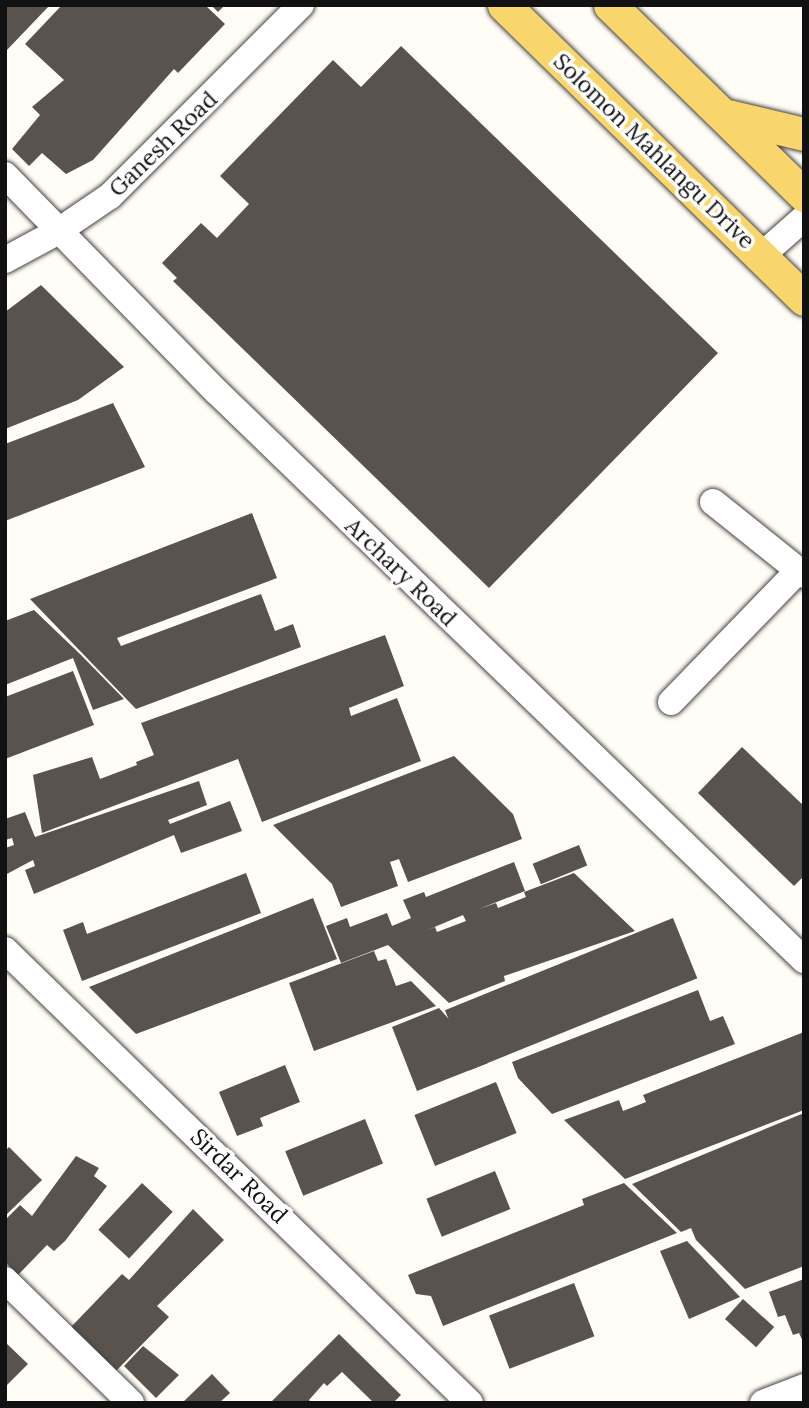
<!DOCTYPE html>
<style>
body{margin:0}
#map{position:relative;width:809px;height:1408px;overflow:hidden;background:#fffdf5;font-family:Lora,serif}
div>[style]{position:absolute}
.building>*{inset:0;background:#5a524d;transform-origin:0 0}
.roads{filter:drop-shadow(0 0 2px #444) drop-shadow(0 0 2px #444)}
.minor>*{height:26px;margin:-13px;padding:0 13px;transform-origin:13px;border-radius:13px;background:#fff}
.major>*{height:33px;margin:-16.5px;padding:0 16.5px;transform-origin:16.5px;border-radius:16.5px;background:#f9d66b}
span{translate:-50% -50%;white-space:nowrap;text-align:center;line-height:1.15;-webkit-text-stroke:7px #fff;paint-order:stroke}
.street-label{font-size:23px;color:#111}
.frame{position:absolute;inset:0;border:7px solid #111;pointer-events:none}
</style>
<div id="map">
<div class="building">
<div style="clip-path:polygon(5px 5px,50px 5px,5px 52px)"></div>
<div style="clip-path:polygon(62px 5px,205px 5px,225px 24px,178px 73px,174px 69px,93px 160px,66px 174px,42px 153px,29px 166px,12px 149px,40px 115px,32px 107px,64px 80px,25px 44px)"></div>
<div style="clip-path:polygon(211px 5px,225px 5px,218px 12px)"></div>
<div style="clip-path:polygon(401px 46px,718px 353px,489px 588px,173px 281px,177px 278px,162px 263px,201px 223px,217px 238px,249px 204px,220px 176px,333px 60px,361px 87px)"></div>
<div style="clip-path:polygon(41px 285px,124px 367px,78px 400px,5px 429px,5px 312px)"></div>
<div style="clip-path:polygon(113px 403px,145px 467px,5px 521px,5px 444px)"></div>
<div style="clip-path:polygon(252px 513px,277px 578px,117px 638px,121px 646px,261px 594px,275px 631px,293px 624px,301px 647px,136px 709px,30px 599px)"></div>
<div style="clip-path:polygon(34px 610px,81px 655px,124px 699px,93px 710px,73px 658px,5px 685px,5px 621px)"></div>
<div style="clip-path:polygon(385px 635px,404px 686px,349px 708px,351px 716px,397px 698px,421px 761px,262px 822px,238px 759px,42px 833px,33px 775px,92px 757px,100px 779px,137px 765px,136px 762px,154px 755px,141px 723px)"></div>
<div style="clip-path:polygon(73px 671px,94px 725px,5px 759px,5px 697px)"></div>
<div style="clip-path:polygon(742px 747px,804px 806px,804px 876px,794px 886px,698px 793px)"></div>
<div style="clip-path:polygon(454px 756px,513px 814px,522px 839px,408px 882px,399px 859px,390px 862px,398px 886px,341px 907px,332px 884px,273px 825px)"></div>
<div style="clip-path:polygon(199px 781px,207px 805px,168px 820px,170px 824px,230px 801px,242px 831px,181px 853px,174px 835px,34px 894px,25px 870px,35px 866px,33px 860px,5px 875px,5px 848px,14px 845px,12px 838px,5px 840px,5px 819px,25px 812px,35px 837px)"></div>
<div style="left:579px;top:845px;width:22px;height:50px;rotate:68deg"></div>
<div style="clip-path:polygon(evenodd,514px 862px,525px 891px,479px 909px,496px 903px,498px 908px,526px 897px,524px 892px,574px 873px,635px 931px,504px 976px,505px 981px,449px 1003px,388px 945px,341px 963px,326px 926px,347px 918px,350px 927px,387px 913px,392px 926px,411px 918px,403px 900px,424px 892px,426px 897px,514px 862px,463px 915px,466px 921px,437px 932px,435px 927px,425px 931px,463px 915px)"></div>
<div style="clip-path:polygon(246px 873px,261px 913px,82px 981px,63px 930px,83px 922px,87px 934px)"></div>
<div style="clip-path:polygon(313px 898px,337px 959px,136px 1034px,89px 987px)"></div>
<div style="left:673px;top:918px;width:65px;height:246px;rotate:68deg"></div>
<div style="clip-path:polygon(374px 951px,378px 961px,386px 959px,396px 986px,411px 981px,436px 1006px,314px 1051px,289px 983px)"></div>
<div style="clip-path:polygon(698px 990px,710px 1021px,723px 1016px,735px 1044px,552px 1114px,518px 1078px,512px 1062px)"></div>
<div style="clip-path:polygon(439px 1008px,488px 1063px,417px 1091px,392px 1027px)"></div>
<div style="clip-path:polygon(804px 1032px,804px 1110px,625px 1179px,564px 1120px,619px 1100px,623px 1111px,646px 1102px,643px 1095px)"></div>
<div style="clip-path:polygon(285px 1065px,300px 1102px,260px 1118px,263px 1126px,237px 1136px,219px 1092px)"></div>
<div style="left:496px;top:1082px;width:55px;height:88px;rotate:68deg"></div>
<div style="clip-path:polygon(804px 1113px,804px 1266px,745px 1289px,696px 1240px,691px 1228px,681px 1232px,632px 1184px)"></div>
<div style="left:365px;top:1119px;width:48px;height:86px;rotate:68deg"></div>
<div style="clip-path:polygon(9px 1147px,42px 1180px,5px 1216px,5px 1151px)"></div>
<div style="clip-path:polygon(76px 1156px,99px 1168px,94px 1176px,107px 1186px,65px 1241px,54px 1251px,47px 1245px,18px 1275px,5px 1262px,5px 1220px,20px 1205px,32px 1216px)"></div>
<div style="left:495px;top:1171px;width:41px;height:74px;rotate:68deg"></div>
<div style="left:142px;top:1183px;width:42px;height:64px;rotate:43deg"></div>
<div style="clip-path:polygon(624px 1183px,677px 1233px,443px 1326px,431px 1296px,416px 1294px,408px 1275px,584px 1205px,582px 1199px)"></div>
<div style="clip-path:polygon(193px 1209px,224px 1240px,157px 1306px,169px 1317px,116px 1371px,71px 1327px,122px 1274px,129px 1280px)"></div>
<div style="clip-path:polygon(687px 1241px,740px 1297px,689px 1319px,660px 1251px)"></div>
<div style="clip-path:polygon(804px 1279px,804px 1344px,799px 1333px,793px 1335px,785px 1315px,778px 1317px,769px 1292px)"></div>
<div style="left:574px;top:1283px;width:57px;height:91px;rotate:69deg"></div>
<div style="left:743px;top:1299px;width:42px;height:27px;rotate:42deg"></div>
<div style="clip-path:polygon(339px 1334px,401px 1395px,393px 1403px,374px 1403px,342px 1372px,327px 1386px,324px 1383px,309px 1400px,312px 1403px,270px 1403px)"></div>
<div style="clip-path:polygon(5px 1342px,28px 1364px,5px 1387px)"></div>
<div style="clip-path:polygon(143px 1346px,179px 1375px,156px 1398px,124px 1366px)"></div>
<div style="clip-path:polygon(212px 1374px,230px 1393px,219px 1403px,182px 1403px)"></div>
</div>
<div class="roads">
<div class="minor">
<div style="left:5px;top:175px;width:303px;rotate:45.7deg"></div>
<div style="left:217px;top:392px;width:817px;rotate:44.06deg"></div>
<div style="left:761px;top:256px;width:57px;rotate:-41.5deg"></div>
<div style="left:5px;top:260px;width:59px;rotate:-28.3deg"></div>
<div style="left:57px;top:232px;width:64px;rotate:-34.2deg"></div>
<div style="left:110px;top:196px;width:270px;rotate:-45deg"></div>
<div style="left:713px;top:502px;width:117px;rotate:38.7deg"></div>
<div style="left:671px;top:702px;width:182px;rotate:-45.9deg"></div>
<div style="left:5px;top:950px;width:649px;rotate:44.25deg"></div>
<div style="left:5px;top:1280px;width:176px;rotate:44.3deg"></div>
<div style="left:763px;top:1403px;width:44px;rotate:-21.3deg"></div>
</div>
<div class="major">
<div style="left:504px;top:5px;width:420px;rotate:44.4deg"></div>
<div style="left:610px;top:5px;width:272px;rotate:44.4deg"></div>
<div style="left:728px;top:116px;width:78px;rotate:13.3deg"></div>
</div>
</div>
<div class="street-label">
<span style="left:163px;top:144px;rotate:-44deg">Ganesh Road</span>
<span style="left:654px;top:151px;rotate:44deg">Solomon Mahlangu Drive</span>
<span style="left:401px;top:572px;rotate:44deg">Archary Road</span>
<span style="left:239px;top:1176px;rotate:44deg">Sirdar Road</span>
</div>
<div class="frame"></div>
</div>
